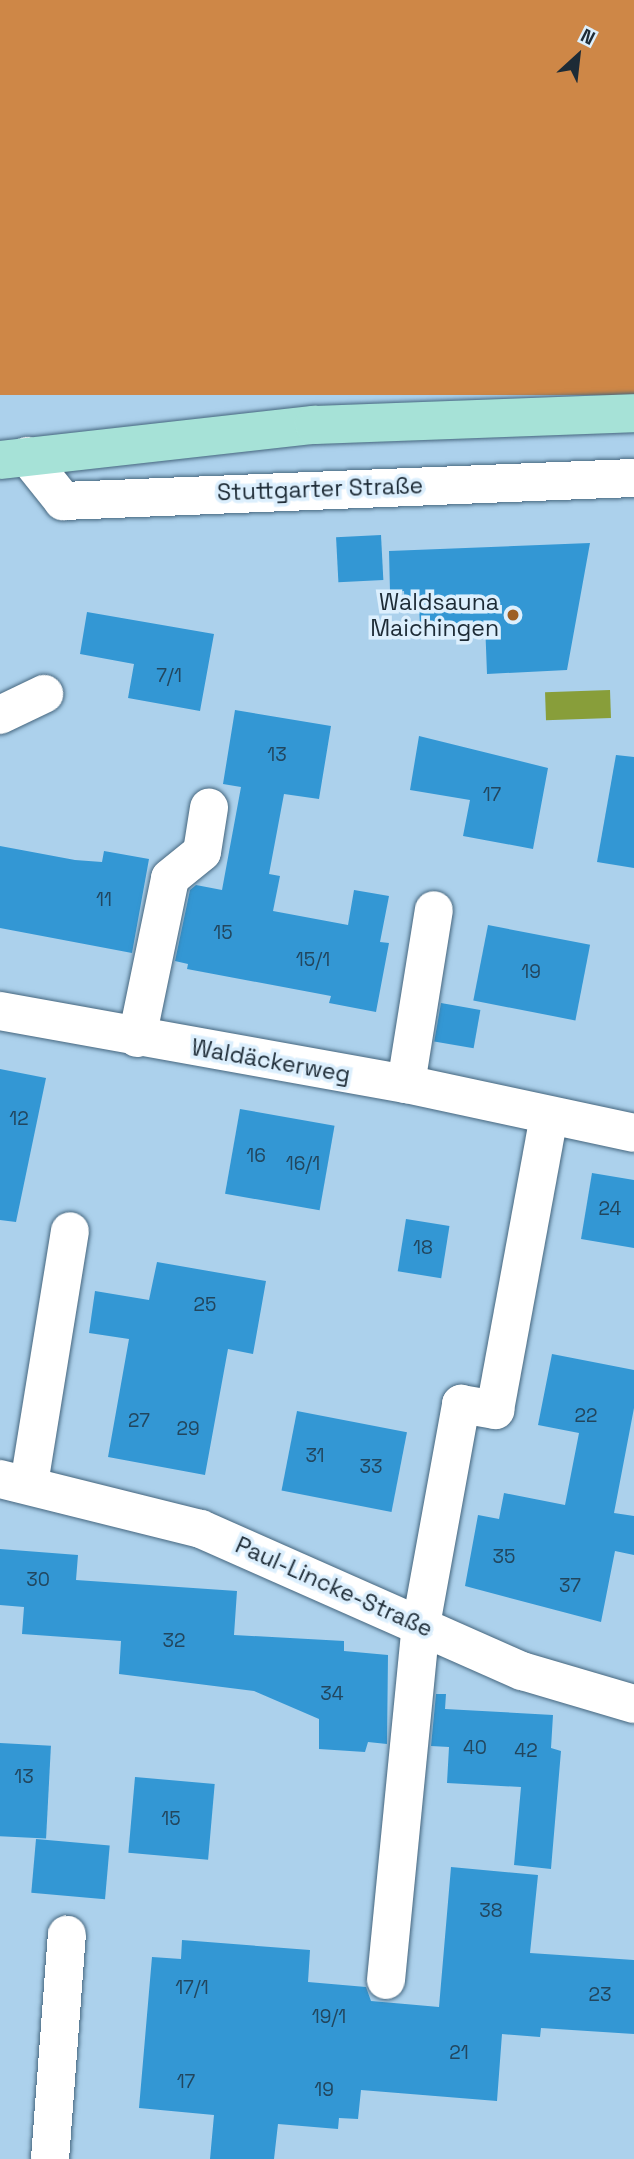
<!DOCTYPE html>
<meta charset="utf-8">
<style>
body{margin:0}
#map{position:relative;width:634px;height:2159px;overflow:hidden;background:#acd1ec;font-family:"Space Grotesk",sans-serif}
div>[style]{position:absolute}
.green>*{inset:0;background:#ce8747;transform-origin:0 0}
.water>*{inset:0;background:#889e3a;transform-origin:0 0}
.building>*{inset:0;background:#3397d4;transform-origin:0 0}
.roads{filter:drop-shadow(0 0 2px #45667e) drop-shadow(0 0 2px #45667e)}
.minor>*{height:38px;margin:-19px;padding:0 19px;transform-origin:19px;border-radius:19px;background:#fff}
.major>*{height:38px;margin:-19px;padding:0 19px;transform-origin:19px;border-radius:19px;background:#a6e2d7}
.dots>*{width:19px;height:19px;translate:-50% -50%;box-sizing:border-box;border:4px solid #dceffd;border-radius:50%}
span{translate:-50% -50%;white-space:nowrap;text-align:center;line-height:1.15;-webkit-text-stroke:7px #dceffd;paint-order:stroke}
.number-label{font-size:19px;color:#22465e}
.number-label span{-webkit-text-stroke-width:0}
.street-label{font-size:23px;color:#1d2b36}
.poi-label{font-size:23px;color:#1d2b36}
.right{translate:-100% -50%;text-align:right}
.north{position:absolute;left:543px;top:21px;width:70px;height:70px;-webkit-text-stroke:5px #dceffd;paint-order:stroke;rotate:27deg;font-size:19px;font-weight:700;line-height:28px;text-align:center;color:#1d2b36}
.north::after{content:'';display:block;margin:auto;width:24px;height:32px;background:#1d2b36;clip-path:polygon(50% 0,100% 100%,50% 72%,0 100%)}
</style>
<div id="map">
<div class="green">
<div style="left:0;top:0;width:634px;height:395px"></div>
</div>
<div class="water">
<div style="left:610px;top:690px;width:28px;height:65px;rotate:88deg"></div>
</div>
<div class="building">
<div style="left:381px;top:535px;width:45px;height:45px;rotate:87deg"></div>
<div style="clip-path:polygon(590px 543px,567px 670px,487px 674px,485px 622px,420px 625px,419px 607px,405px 608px,404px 591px,390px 592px,389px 551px)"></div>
<div style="clip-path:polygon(87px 612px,214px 634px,200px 711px,128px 698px,134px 664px,80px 654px)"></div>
<div style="clip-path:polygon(235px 710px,331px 726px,319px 799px,284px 794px,269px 874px,280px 876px,273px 911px,348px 925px,354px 890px,389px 896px,380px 942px,389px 943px,376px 1012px,329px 1003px,331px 996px,187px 969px,188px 964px,175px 961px,190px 890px,196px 885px,222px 890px,241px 787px,223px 784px)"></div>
<div style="clip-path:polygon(419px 736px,548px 768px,533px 849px,463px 836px,470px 800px,410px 790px)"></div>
<div style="clip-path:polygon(616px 755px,634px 757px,634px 868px,597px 862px)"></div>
<div style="clip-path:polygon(0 846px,75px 860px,102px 862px,104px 851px,149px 859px,132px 953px,0 928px)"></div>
<div style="left:488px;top:925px;width:104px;height:77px;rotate:11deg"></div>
<div style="left:441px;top:1003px;width:40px;height:39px;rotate:10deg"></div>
<div style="clip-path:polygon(0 1069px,46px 1078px,16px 1222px,0 1220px)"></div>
<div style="left:240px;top:1109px;width:96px;height:86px;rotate:10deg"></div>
<div style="clip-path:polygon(592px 1173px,634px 1180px,634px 1248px,581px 1239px)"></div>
<div style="left:406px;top:1219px;width:44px;height:53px;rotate:9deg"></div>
<div style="clip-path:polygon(157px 1262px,266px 1281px,253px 1354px,228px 1349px,205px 1475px,108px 1457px,129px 1339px,89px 1333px,95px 1291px,149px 1300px)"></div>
<div style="clip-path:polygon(552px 1354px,634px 1370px,634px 1408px,614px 1513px,634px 1516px,634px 1555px,615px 1551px,601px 1622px,465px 1586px,478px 1515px,499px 1519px,504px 1493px,565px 1505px,579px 1433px,538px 1425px)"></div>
<div style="left:297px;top:1411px;width:112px;height:81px;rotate:11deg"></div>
<div style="clip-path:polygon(0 1549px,78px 1555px,76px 1580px,237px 1591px,234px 1635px,344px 1641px,344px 1651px,388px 1655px,387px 1744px,368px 1742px,365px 1752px,319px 1749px,319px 1719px,254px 1691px,119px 1674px,121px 1641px,22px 1634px,24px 1607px,0 1605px)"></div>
<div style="clip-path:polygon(436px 1694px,446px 1694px,445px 1709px,553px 1715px,551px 1748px,561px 1751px,551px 1869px,514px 1865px,521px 1787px,447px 1783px,449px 1747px,431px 1746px)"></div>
<div style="left:0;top:1743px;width:51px;height:93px;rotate:3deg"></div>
<div style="left:135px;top:1777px;width:80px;height:76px;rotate:5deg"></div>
<div style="left:36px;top:1839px;width:74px;height:54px;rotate:5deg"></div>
<div style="clip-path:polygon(451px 1867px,538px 1875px,530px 1953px,634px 1960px,634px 2034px,541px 2028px,540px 2037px,502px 2034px,497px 2101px,361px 2090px,358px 2119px,339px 2118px,338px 2129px,278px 2124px,274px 2159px,210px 2159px,214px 2115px,139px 2108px,152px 1957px,181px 1959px,182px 1940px,310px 1950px,308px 1982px,366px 1987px,371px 2001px,439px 2007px)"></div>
</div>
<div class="roads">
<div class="minor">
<div style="left:27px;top:456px;width:58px;rotate:51.3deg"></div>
<div style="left:63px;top:501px;width:571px;rotate:-2.31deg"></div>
<div style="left:0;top:715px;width:49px;rotate:-25.5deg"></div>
<div style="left:0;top:1011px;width:413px;rotate:10.2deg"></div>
<div style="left:406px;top:1084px;width:233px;rotate:12.1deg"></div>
<div style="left:137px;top:1038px;width:163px;rotate:-78.3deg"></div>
<div style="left:170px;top:878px;width:41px;rotate:-39.1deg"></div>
<div style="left:202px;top:852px;width:45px;rotate:-81deg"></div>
<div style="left:406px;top:1084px;width:176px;rotate:-80.9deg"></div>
<div style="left:0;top:1479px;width:207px;rotate:14deg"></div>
<div style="left:201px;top:1529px;width:351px;rotate:23.9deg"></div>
<div style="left:522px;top:1671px;width:117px;rotate:16.4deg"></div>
<div style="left:29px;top:1484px;width:256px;rotate:-80.8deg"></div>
<div style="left:386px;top:1980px;width:357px;rotate:-84.4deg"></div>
<div style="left:421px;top:1625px;width:225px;rotate:-79.7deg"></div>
<div style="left:461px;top:1404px;width:35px;rotate:10deg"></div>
<div style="left:495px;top:1410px;width:299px;rotate:-79.6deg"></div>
<div style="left:50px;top:2159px;width:225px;rotate:-85.7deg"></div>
</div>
<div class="major">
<div style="left:0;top:460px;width:316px;rotate:-6.4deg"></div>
<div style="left:314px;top:425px;width:320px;rotate:-2.1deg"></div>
</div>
</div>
<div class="dots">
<div style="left:513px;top:615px;background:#9d5f24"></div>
</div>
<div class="number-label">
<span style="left:169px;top:676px">7/1</span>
<span style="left:277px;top:755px">13</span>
<span style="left:492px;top:795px">17</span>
<span style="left:104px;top:900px">11</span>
<span style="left:223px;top:933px">15</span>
<span style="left:313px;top:960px">15/1</span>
<span style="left:531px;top:972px">19</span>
<span style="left:19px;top:1119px">12</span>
<span style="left:256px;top:1156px">16</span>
<span style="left:303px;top:1164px">16/1</span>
<span style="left:610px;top:1209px">24</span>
<span style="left:423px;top:1248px">18</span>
<span style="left:205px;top:1305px">25</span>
<span style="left:586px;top:1416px">22</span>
<span style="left:139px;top:1421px">27</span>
<span style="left:188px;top:1429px">29</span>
<span style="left:315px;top:1456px">31</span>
<span style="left:371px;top:1467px">33</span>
<span style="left:504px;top:1557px">35</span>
<span style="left:38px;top:1580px">30</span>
<span style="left:570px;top:1586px">37</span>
<span style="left:174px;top:1641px">32</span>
<span style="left:332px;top:1694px">34</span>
<span style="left:475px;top:1748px">40</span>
<span style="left:526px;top:1751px">42</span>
<span style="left:24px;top:1777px">13</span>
<span style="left:171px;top:1819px">15</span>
<span style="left:491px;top:1911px">38</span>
<span style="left:192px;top:1988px">17/1</span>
<span style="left:600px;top:1995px">23</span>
<span style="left:329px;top:2017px">19/1</span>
<span style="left:459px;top:2053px">21</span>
<span style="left:186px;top:2082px">17</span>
<span style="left:324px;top:2090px">19</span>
</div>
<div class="street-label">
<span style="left:320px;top:489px;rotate:-2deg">Stuttgarter Straße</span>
<span style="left:271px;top:1061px;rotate:10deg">Waldäckerweg</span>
<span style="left:334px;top:1587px;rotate:24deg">Paul-Lincke-Straße</span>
</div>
<div class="poi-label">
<span class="right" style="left:499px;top:615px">Waldsauna<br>Maichingen</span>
</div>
<div class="north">N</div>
</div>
